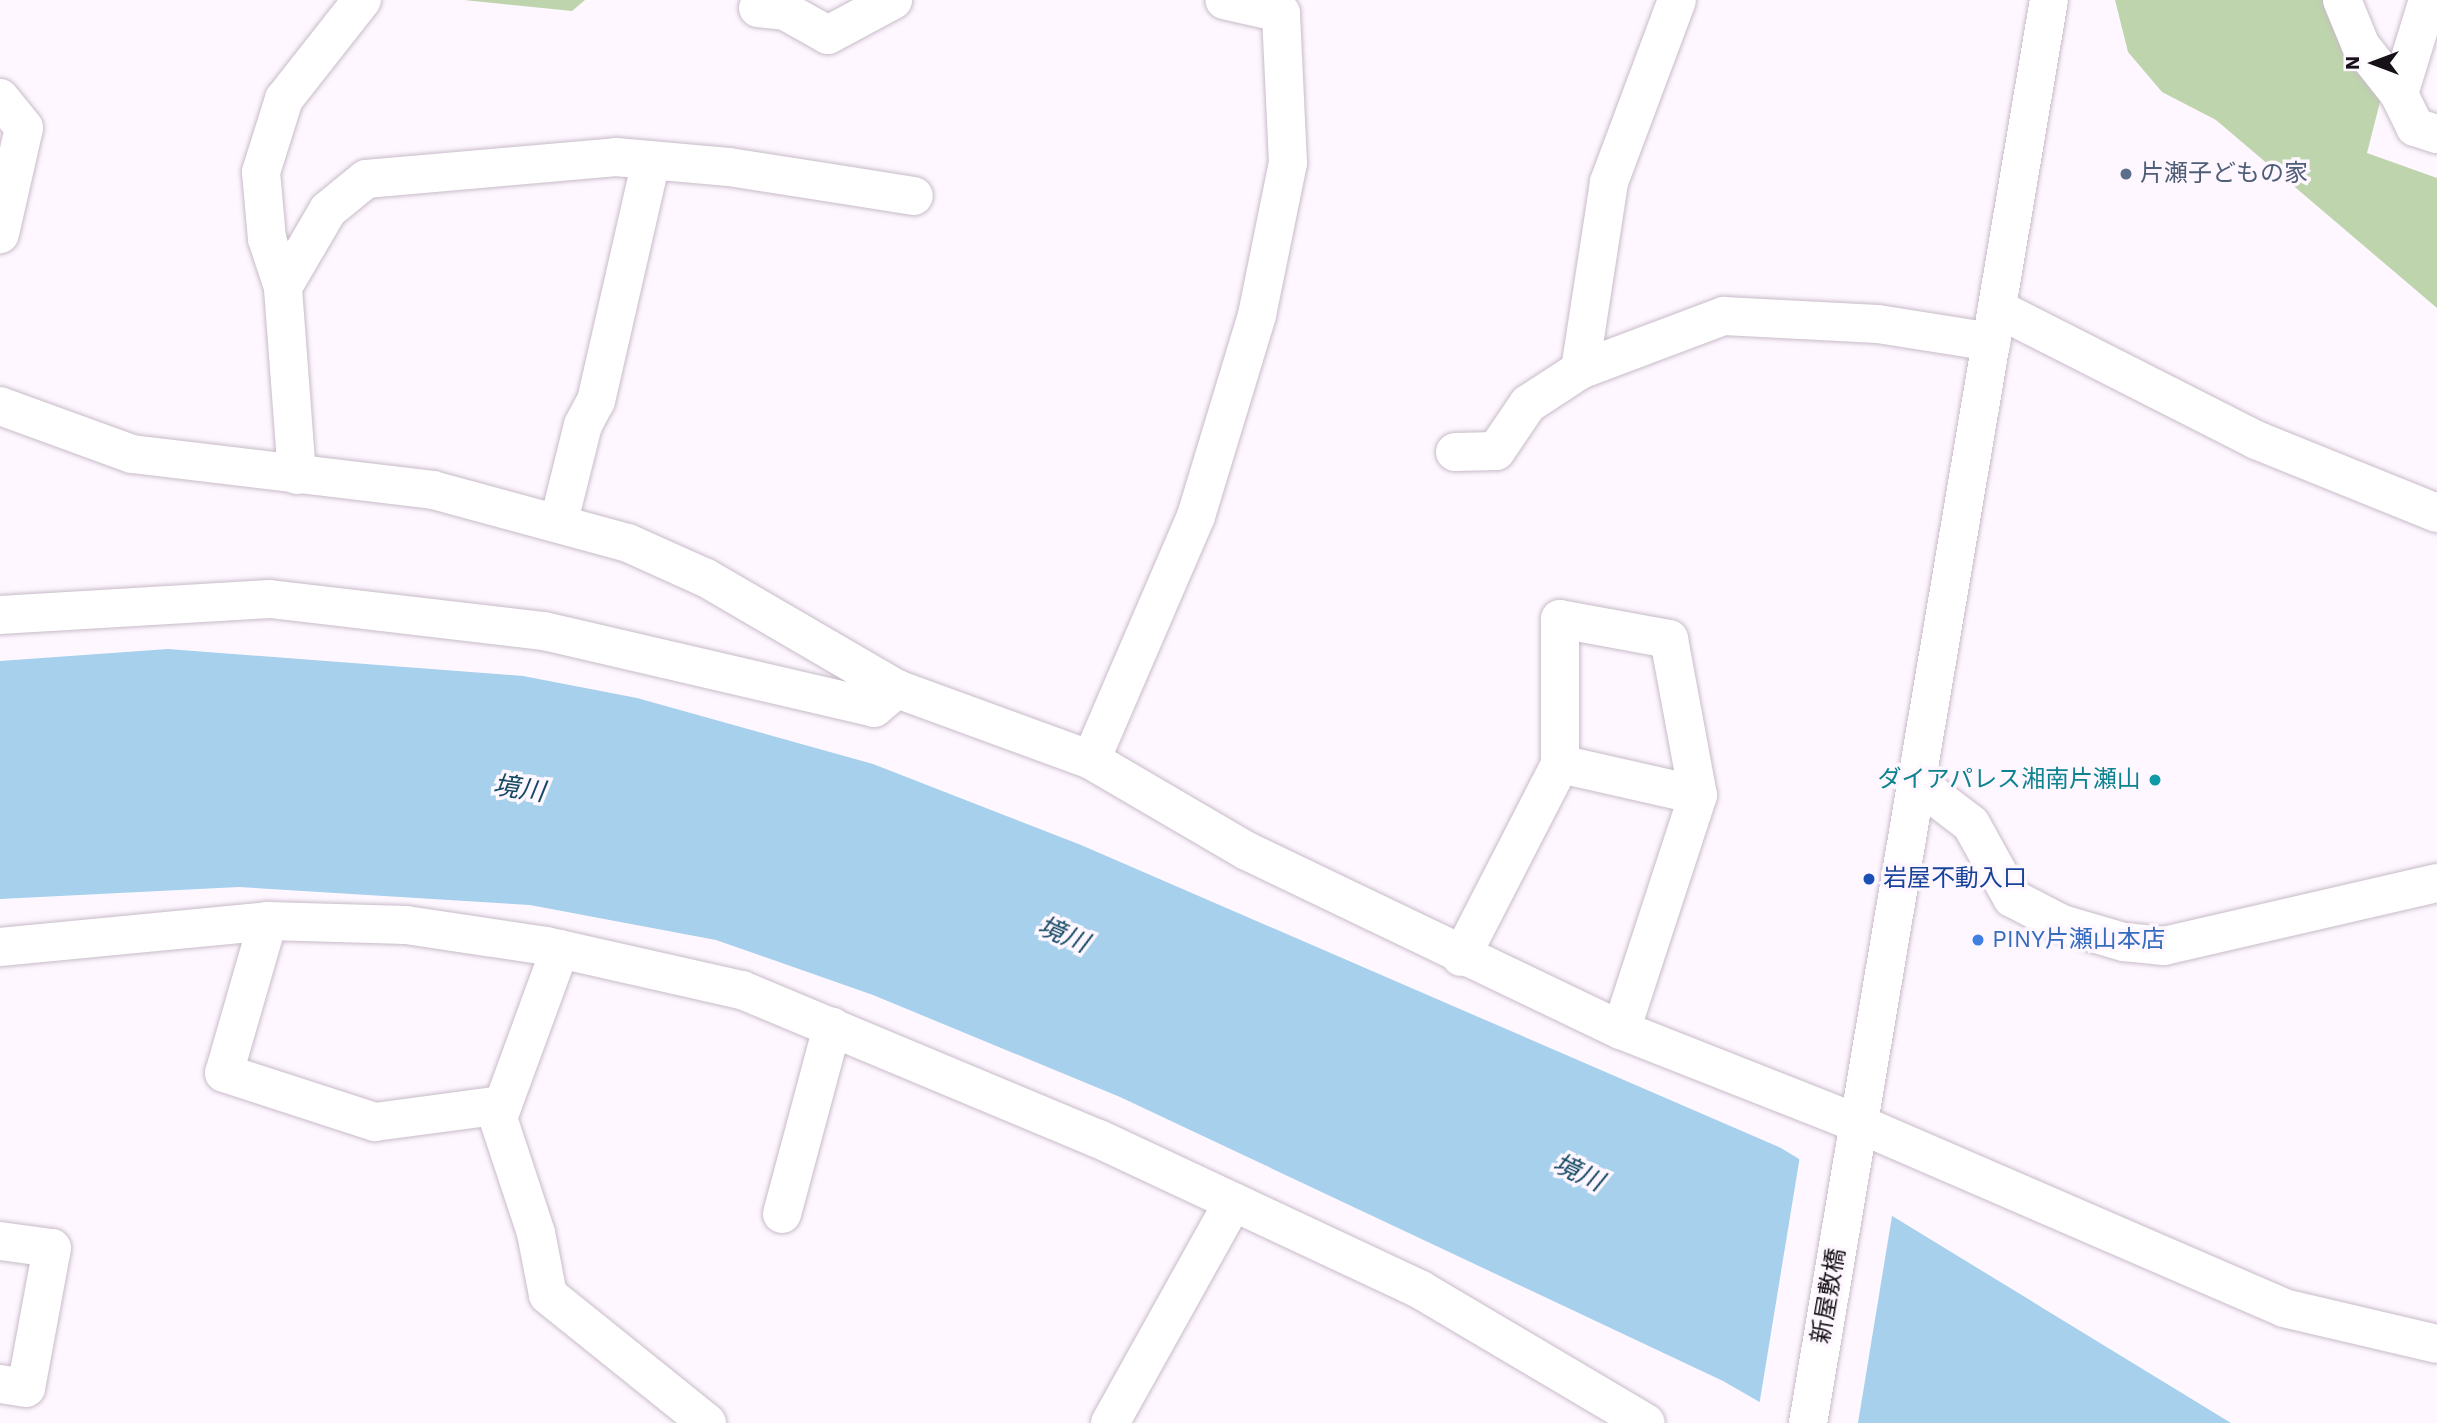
<!DOCTYPE html>
<meta charset="utf-8">
<style>
body{margin:0}
#map{position:relative;width:2437px;height:1423px;overflow:hidden;background:#fef7ff;font-family:"Work Sans","Noto Sans JP",sans-serif}
div>[style]{position:absolute}
.forest>*{inset:0;background:#bed4ac}
.water>*{inset:0;background:#a6d0ec}
.pier>*{inset:0;background:#fef7ff}
.roads{filter:drop-shadow(0 0 2px #c7bbc8) drop-shadow(0 0 2px #c7bbc8)}
.street>*{height:38px;margin:-19px;padding:0 19px;transform-origin:19px;border-radius:19px;background:#fff}
.secondary>*{height:38px;margin:-19px;padding:0 19px;transform-origin:19px;border-radius:19px;background:#fff}
.dots>*{width:19px;height:19px;translate:-50% -50%;box-sizing:border-box;border:4px solid #fef7ff;border-radius:50%}
span{translate:-50% -50%;white-space:nowrap;text-align:center;line-height:1.15;-webkit-text-stroke:7px #fef7ff;paint-order:stroke}
.service-label{font-size:24px;color:#4e5e75}
.left{translate:0 -50%;text-align:left}
.culture-label{font-size:24px;color:#0d838f}
.right{translate:-100% -50%;text-align:right}
.transit-label{font-size:24px;color:#164399}
.shop-label{font-size:24px;color:#366cbe}
.street-label{font-size:24px;color:#161217}
.water-label{font-size:26px;color:#154964;font-style:italic}
.north{position:absolute;left:2339px;top:28px;width:70px;height:70px;-webkit-text-stroke:5px #fef7ff;paint-order:stroke;rotate:270deg;font-size:19px;font-weight:700;line-height:28px;text-align:center;color:#161217}
.north::after{content:'';display:block;margin:auto;width:24px;height:32px;background:#161217;clip-path:polygon(50% 0,100% 100%,50% 72%,0 100%)}
</style>
<div id="map">
<div class="forest">
<div style="clip-path:polygon(464px 0,585px 0,572px 11px)"></div>
<div style="clip-path:polygon(2115px 0,2327px 0,2381px 98px,2367px 153px,2437px 178px,2437px 308px,2216px 120px,2162px 92px,2128px 52px)"></div>
</div>
<div class="water">
<div style="clip-path:polygon(168px 649px,523px 676px,637px 698px,873px 764px,1081px 845px,1781px 1148px,2231px 1423px,1796px 1423px,1723px 1381px,1120px 1097px,873px 995px,716px 940px,530px 905px,239px 887px,0 899px,0 661px)"></div>
</div>
<div class="pier">
<div style="clip-path:polygon(1800px 1156px,1893px 1210px,1858px 1423px,1790px 1423px,1759px 1406px)"></div>
</div>
<div class="roads">
<div class="street">
<div style="left:2342px;top:0;width:50px;rotate:67.6deg"></div>
<div style="left:2361px;top:46px;width:61px;rotate:51.6deg"></div>
<div style="left:2399px;top:94px;width:37px;rotate:64deg"></div>
<div style="left:2415px;top:127px;width:23px;rotate:18deg"></div>
<div style="left:758px;top:8px;width:27px;rotate:6deg"></div>
<div style="left:785px;top:11px;width:49px;rotate:29.2deg"></div>
<div style="left:828px;top:35px;width:74px;rotate:-28.3deg"></div>
<div style="left:2399px;top:94px;width:98px;rotate:-72.9deg"></div>
<div style="left:0;top:98px;width:38px;rotate:51deg"></div>
<div style="left:24px;top:128px;width:109px;rotate:102.8deg"></div>
<div style="left:283px;top:287px;width:89px;rotate:-59.7deg"></div>
<div style="left:328px;top:210px;width:49px;rotate:-39.2deg"></div>
<div style="left:366px;top:179px;width:251px;rotate:-5deg"></div>
<div style="left:616px;top:157px;width:113px;rotate:5.1deg"></div>
<div style="left:729px;top:167px;width:187px;rotate:8.9deg"></div>
<div style="left:1998px;top:309px;width:289px;rotate:26.9deg"></div>
<div style="left:2256px;top:440px;width:195px;rotate:22deg"></div>
<div style="left:1580px;top:370px;width:190px;rotate:-81.2deg"></div>
<div style="left:1609px;top:182px;width:194px;rotate:-69.5deg"></div>
<div style="left:0;top:406px;width:140px;rotate:20deg"></div>
<div style="left:132px;top:454px;width:303px;rotate:6.8deg"></div>
<div style="left:433px;top:490px;width:202px;rotate:15.2deg"></div>
<div style="left:628px;top:543px;width:85px;rotate:24.2deg"></div>
<div style="left:706px;top:578px;width:221px;rotate:30.2deg"></div>
<div style="left:897px;top:689px;width:207px;rotate:20.1deg"></div>
<div style="left:1091px;top:760px;width:181px;rotate:30.3deg"></div>
<div style="left:1247px;top:851px;width:415px;rotate:25.6deg"></div>
<div style="left:1621px;top:1030px;width:254px;rotate:21.5deg"></div>
<div style="left:1857px;top:1123px;width:465px;rotate:23.4deg"></div>
<div style="left:2284px;top:1308px;width:157px;rotate:13.2deg"></div>
<div style="left:1455px;top:452px;width:41px;rotate:-1.4deg"></div>
<div style="left:1496px;top:451px;width:57px;rotate:-55.8deg"></div>
<div style="left:1528px;top:404px;width:62px;rotate:-33.2deg"></div>
<div style="left:1580px;top:370px;width:154px;rotate:-20.6deg"></div>
<div style="left:1724px;top:316px;width:154px;rotate:3deg"></div>
<div style="left:1878px;top:324px;width:115px;rotate:9deg"></div>
<div style="left:297px;top:475px;width:189px;rotate:-94.3deg"></div>
<div style="left:283px;top:287px;width:51px;rotate:-108.4deg"></div>
<div style="left:267px;top:239px;width:67px;rotate:-95.1deg"></div>
<div style="left:261px;top:172px;width:77px;rotate:-72.5deg"></div>
<div style="left:284px;top:99px;width:126px;rotate:-51.8deg"></div>
<div style="left:559px;top:521px;width:99px;rotate:-76deg"></div>
<div style="left:583px;top:425px;width:27px;rotate:-62deg"></div>
<div style="left:596px;top:401px;width:246px;rotate:-77.1deg"></div>
<div style="left:0;top:615px;width:270px;rotate:-3.4deg"></div>
<div style="left:270px;top:599px;width:276px;rotate:6.7deg"></div>
<div style="left:544px;top:631px;width:339px;rotate:13.1deg"></div>
<div style="left:874px;top:708px;width:30px;rotate:-40deg"></div>
<div style="left:1091px;top:760px;width:266px;rotate:-66.7deg"></div>
<div style="left:1196px;top:516px;width:210px;rotate:-73.1deg"></div>
<div style="left:1257px;top:315px;width:155px;rotate:-78.5deg"></div>
<div style="left:1288px;top:163px;width:150px;rotate:-92.7deg"></div>
<div style="left:1281px;top:13px;width:58px;rotate:-167.2deg"></div>
<div style="left:1560px;top:764px;width:141px;rotate:12.7deg"></div>
<div style="left:1916px;top:782px;width:69px;rotate:37.4deg"></div>
<div style="left:1971px;top:824px;width:85px;rotate:61deg"></div>
<div style="left:2012px;top:898px;width:56px;rotate:27.5deg"></div>
<div style="left:2062px;top:924px;width:65px;rotate:16.2deg"></div>
<div style="left:2124px;top:942px;width:40px;rotate:5.7deg"></div>
<div style="left:2164px;top:946px;width:280px;rotate:-13deg"></div>
<div style="left:268px;top:921px;width:158px;rotate:106.1deg"></div>
<div style="left:224px;top:1073px;width:159px;rotate:18deg"></div>
<div style="left:375px;top:1122px;width:129px;rotate:-7.6deg"></div>
<div style="left:0;top:947px;width:269px;rotate:-5.5deg"></div>
<div style="left:268px;top:921px;width:138px;rotate:1.7deg"></div>
<div style="left:406px;top:925px;width:142px;rotate:8.5deg"></div>
<div style="left:546px;top:946px;width:201px;rotate:12.7deg"></div>
<div style="left:742px;top:990px;width:387px;rotate:22.7deg"></div>
<div style="left:1099px;top:1139px;width:356px;rotate:25.1deg"></div>
<div style="left:1421px;top:1290px;width:261px;rotate:30.6deg"></div>
<div style="left:560px;top:949px;width:180px;rotate:110.1deg"></div>
<div style="left:498px;top:1118px;width:121px;rotate:71.7deg"></div>
<div style="left:536px;top:1233px;width:63px;rotate:79deg"></div>
<div style="left:548px;top:1295px;width:204px;rotate:38.8deg"></div>
<div style="left:1461px;top:957px;width:217px;rotate:-62.8deg"></div>
<div style="left:1560px;top:764px;width:145px;rotate:-90deg"></div>
<div style="left:1560px;top:619px;width:111px;rotate:10.4deg"></div>
<div style="left:1669px;top:639px;width:159px;rotate:79.5deg"></div>
<div style="left:1698px;top:795px;width:247px;rotate:108.1deg"></div>
<div style="left:782px;top:1214px;width:194px;rotate:-75deg"></div>
<div style="left:0;top:1241px;width:52px;rotate:7.7deg"></div>
<div style="left:52px;top:1248px;width:142px;rotate:100.5deg"></div>
<div style="left:26px;top:1388px;width:26px;rotate:-171deg"></div>
<div style="left:1110px;top:1423px;width:253px;rotate:-60.9deg"></div>
</div>
<div class="secondary">
<div style="left:1808px;top:1423px;width:1443px;rotate:-80.39deg"></div>
</div>
</div>
<div class="dots">
<div style="left:2126px;top:174px;background:#5c6f8a"></div>
<div style="left:2155px;top:780px;background:#0f9aa8"></div>
<div style="left:1869px;top:879px;background:#1a4fb4"></div>
<div style="left:1978px;top:940px;background:#3f7fe0"></div>
</div>
<div class="service-label">
<span class="left" style="left:2140px;top:174px">片瀬子どもの家</span>
</div>
<div class="culture-label">
<span class="right" style="left:2141px;top:780px">ダイアパレス湘南片瀬山</span>
</div>
<div class="transit-label">
<span class="left" style="left:1883px;top:879px">岩屋不動入口</span>
</div>
<div class="shop-label">
<span class="left" style="left:1992px;top:940px">PINY片瀬山本店</span>
</div>
<div class="street-label">
<span style="left:1829px;top:1296px;rotate:-80deg">新屋敷橋</span>
</div>
<div class="water-label">
<span style="left:519px;top:789px;rotate:8deg">境川</span>
<span style="left:1063px;top:935px;rotate:23deg">境川</span>
<span style="left:1578px;top:1173px;rotate:25deg">境川</span>
</div>
<div class="north">N</div>
</div>
